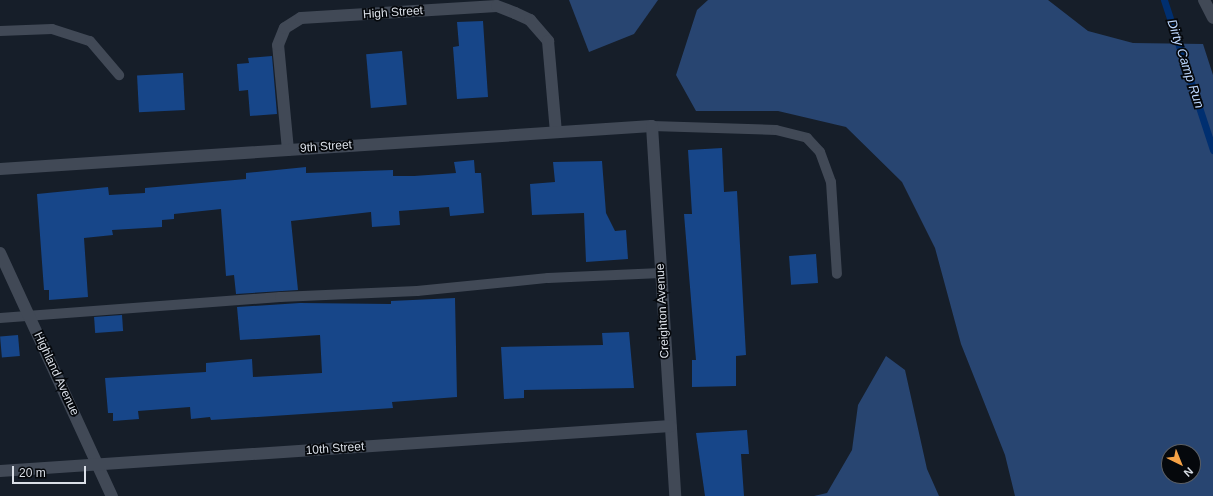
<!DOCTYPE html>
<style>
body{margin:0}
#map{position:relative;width:1213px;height:496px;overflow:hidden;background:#161e29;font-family:Arial,sans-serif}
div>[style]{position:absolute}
.green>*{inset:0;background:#284571}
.stream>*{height:7px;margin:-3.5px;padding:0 3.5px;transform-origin:3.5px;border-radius:3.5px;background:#002f70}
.building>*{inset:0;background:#174689;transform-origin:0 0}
.service>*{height:10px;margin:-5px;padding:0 5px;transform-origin:5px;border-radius:5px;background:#414956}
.minor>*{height:12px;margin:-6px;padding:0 6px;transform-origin:6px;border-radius:6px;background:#414956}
.tertiary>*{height:12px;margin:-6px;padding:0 6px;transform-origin:6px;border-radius:6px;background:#414956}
span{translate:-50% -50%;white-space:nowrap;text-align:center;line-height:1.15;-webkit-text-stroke:3.5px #05080c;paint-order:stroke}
.street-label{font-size:12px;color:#dadfe7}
.water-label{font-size:13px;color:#bcd6fd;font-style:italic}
.north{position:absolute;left:1161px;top:444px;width:40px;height:40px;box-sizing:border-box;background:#05080c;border:1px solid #5a5e64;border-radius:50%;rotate:137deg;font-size:11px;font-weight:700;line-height:16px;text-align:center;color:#dadfe7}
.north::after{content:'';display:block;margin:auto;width:14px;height:18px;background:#f5a246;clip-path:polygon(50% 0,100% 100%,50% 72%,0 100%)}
.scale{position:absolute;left:12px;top:466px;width:74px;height:18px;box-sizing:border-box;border:2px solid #dadfe7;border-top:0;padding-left:5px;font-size:12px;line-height:14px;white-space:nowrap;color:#dadfe7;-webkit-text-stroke:3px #05080c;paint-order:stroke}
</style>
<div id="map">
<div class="green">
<div style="clip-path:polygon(569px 0,658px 0,634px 34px,589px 52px)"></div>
<div style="clip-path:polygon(evenodd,708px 0,1048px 0,1088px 31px,1133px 43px,1203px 44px,1213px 75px,1213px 496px,1015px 496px,1005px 455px,961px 344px,935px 248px,902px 182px,846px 127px,778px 111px,696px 111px,676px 75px,697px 10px,708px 0,1169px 452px,1193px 452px,1193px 476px,1169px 476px,1169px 452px)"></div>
<div style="clip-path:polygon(886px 356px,905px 370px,927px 469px,939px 496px,814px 496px,827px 493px,852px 450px,858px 405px)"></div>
</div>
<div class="stream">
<div style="left:1164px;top:0;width:158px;rotate:71.9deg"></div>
</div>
<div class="building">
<div style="clip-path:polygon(483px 21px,488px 97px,457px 99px,453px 47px,459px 46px,457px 22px)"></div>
<div style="left:402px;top:51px;width:54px;height:36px;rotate:85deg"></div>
<div style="clip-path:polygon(272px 56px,277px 114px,250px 116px,248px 90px,239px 91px,237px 64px,249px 63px,248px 58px)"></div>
<div style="left:183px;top:73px;width:37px;height:46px;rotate:87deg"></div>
<div style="clip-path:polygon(722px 148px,724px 192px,737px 191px,746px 355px,736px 356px,736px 386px,692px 387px,692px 360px,696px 360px,684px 214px,692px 214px,688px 150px)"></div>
<div style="clip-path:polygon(474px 160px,475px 173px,481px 173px,484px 213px,450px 216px,449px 207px,399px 211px,400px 225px,372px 227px,371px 212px,291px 221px,298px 290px,236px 294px,234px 275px,226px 276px,221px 209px,174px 214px,174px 219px,162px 220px,162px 227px,112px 230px,113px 235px,84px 238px,88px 297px,49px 300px,49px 290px,44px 290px,37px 194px,108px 187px,109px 195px,145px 193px,145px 188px,246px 179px,246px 173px,306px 167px,306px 173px,393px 170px,393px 176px,414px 176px,456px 173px,454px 162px)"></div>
<div style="clip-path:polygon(602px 161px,606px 213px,615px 231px,626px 230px,628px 259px,586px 262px,584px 213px,532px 215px,530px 184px,555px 182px,553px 162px)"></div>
<div style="left:816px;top:254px;width:29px;height:27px;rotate:86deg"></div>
<div style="clip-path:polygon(455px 298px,457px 397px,392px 402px,393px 408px,211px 420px,210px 417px,191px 419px,190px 407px,138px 411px,139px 419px,113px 421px,113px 413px,108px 413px,105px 378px,206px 372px,206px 363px,252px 359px,253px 377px,322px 373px,320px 335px,240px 340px,237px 307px,300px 303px,391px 304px,391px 301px)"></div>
<div style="left:122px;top:315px;width:16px;height:28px;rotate:86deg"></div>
<div style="clip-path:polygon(629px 332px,634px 388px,524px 390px,524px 398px,504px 399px,501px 347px,603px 345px,602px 333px)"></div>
<div style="left:18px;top:335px;width:21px;height:18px;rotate:85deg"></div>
<div style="clip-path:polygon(747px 430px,749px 454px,741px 454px,744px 496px,705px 496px,696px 433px)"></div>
</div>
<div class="service">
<div style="left:0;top:31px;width:52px;rotate:-2.2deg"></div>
<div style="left:52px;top:29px;width:40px;rotate:18deg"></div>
<div style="left:90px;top:41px;width:45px;rotate:49.5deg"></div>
<div style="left:652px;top:126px;width:124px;rotate:1.8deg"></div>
<div style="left:776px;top:130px;width:32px;rotate:14deg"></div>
<div style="left:807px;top:138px;width:19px;rotate:47deg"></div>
<div style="left:820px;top:152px;width:32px;rotate:70deg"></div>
<div style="left:831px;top:182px;width:92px;rotate:86.3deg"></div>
<div style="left:0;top:318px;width:281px;rotate:-4.3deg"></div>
<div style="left:280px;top:297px;width:137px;rotate:-2.5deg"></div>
<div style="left:417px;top:291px;width:132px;rotate:-5.7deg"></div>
<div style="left:548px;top:278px;width:113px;rotate:-2.5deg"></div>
</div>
<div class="minor">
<div style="left:288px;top:150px;width:105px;rotate:-95.4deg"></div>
<div style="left:278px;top:45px;width:18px;rotate:-68deg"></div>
<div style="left:285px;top:28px;width:19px;rotate:-32deg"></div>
<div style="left:301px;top:18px;width:196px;rotate:-3.5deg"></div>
<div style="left:497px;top:6px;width:19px;rotate:21deg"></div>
<div style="left:515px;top:13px;width:17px;rotate:25deg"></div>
<div style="left:530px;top:20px;width:28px;rotate:49deg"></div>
<div style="left:548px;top:41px;width:91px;rotate:85deg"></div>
<div style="left:0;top:169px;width:653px;rotate:-3.77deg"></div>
<div style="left:652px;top:126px;width:371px;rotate:86.4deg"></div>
<div style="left:0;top:253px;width:268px;rotate:65.3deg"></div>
<div style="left:0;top:471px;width:672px;rotate:-3.84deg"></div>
</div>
<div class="tertiary">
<div style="left:1204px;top:0;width:20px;rotate:63deg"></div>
</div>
<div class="street-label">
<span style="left:393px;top:13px;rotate:-4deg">High Street</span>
<span style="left:326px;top:147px;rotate:-4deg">9th Street</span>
<span style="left:663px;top:311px;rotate:-93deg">Creighton Avenue</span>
<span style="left:56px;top:374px;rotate:65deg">Highland Avenue</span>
<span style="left:335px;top:449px;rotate:-4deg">10th Street</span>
</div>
<div class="water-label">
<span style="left:1185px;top:64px;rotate:72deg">Dirty Camp Run</span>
</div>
<div class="north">N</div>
<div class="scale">20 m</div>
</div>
